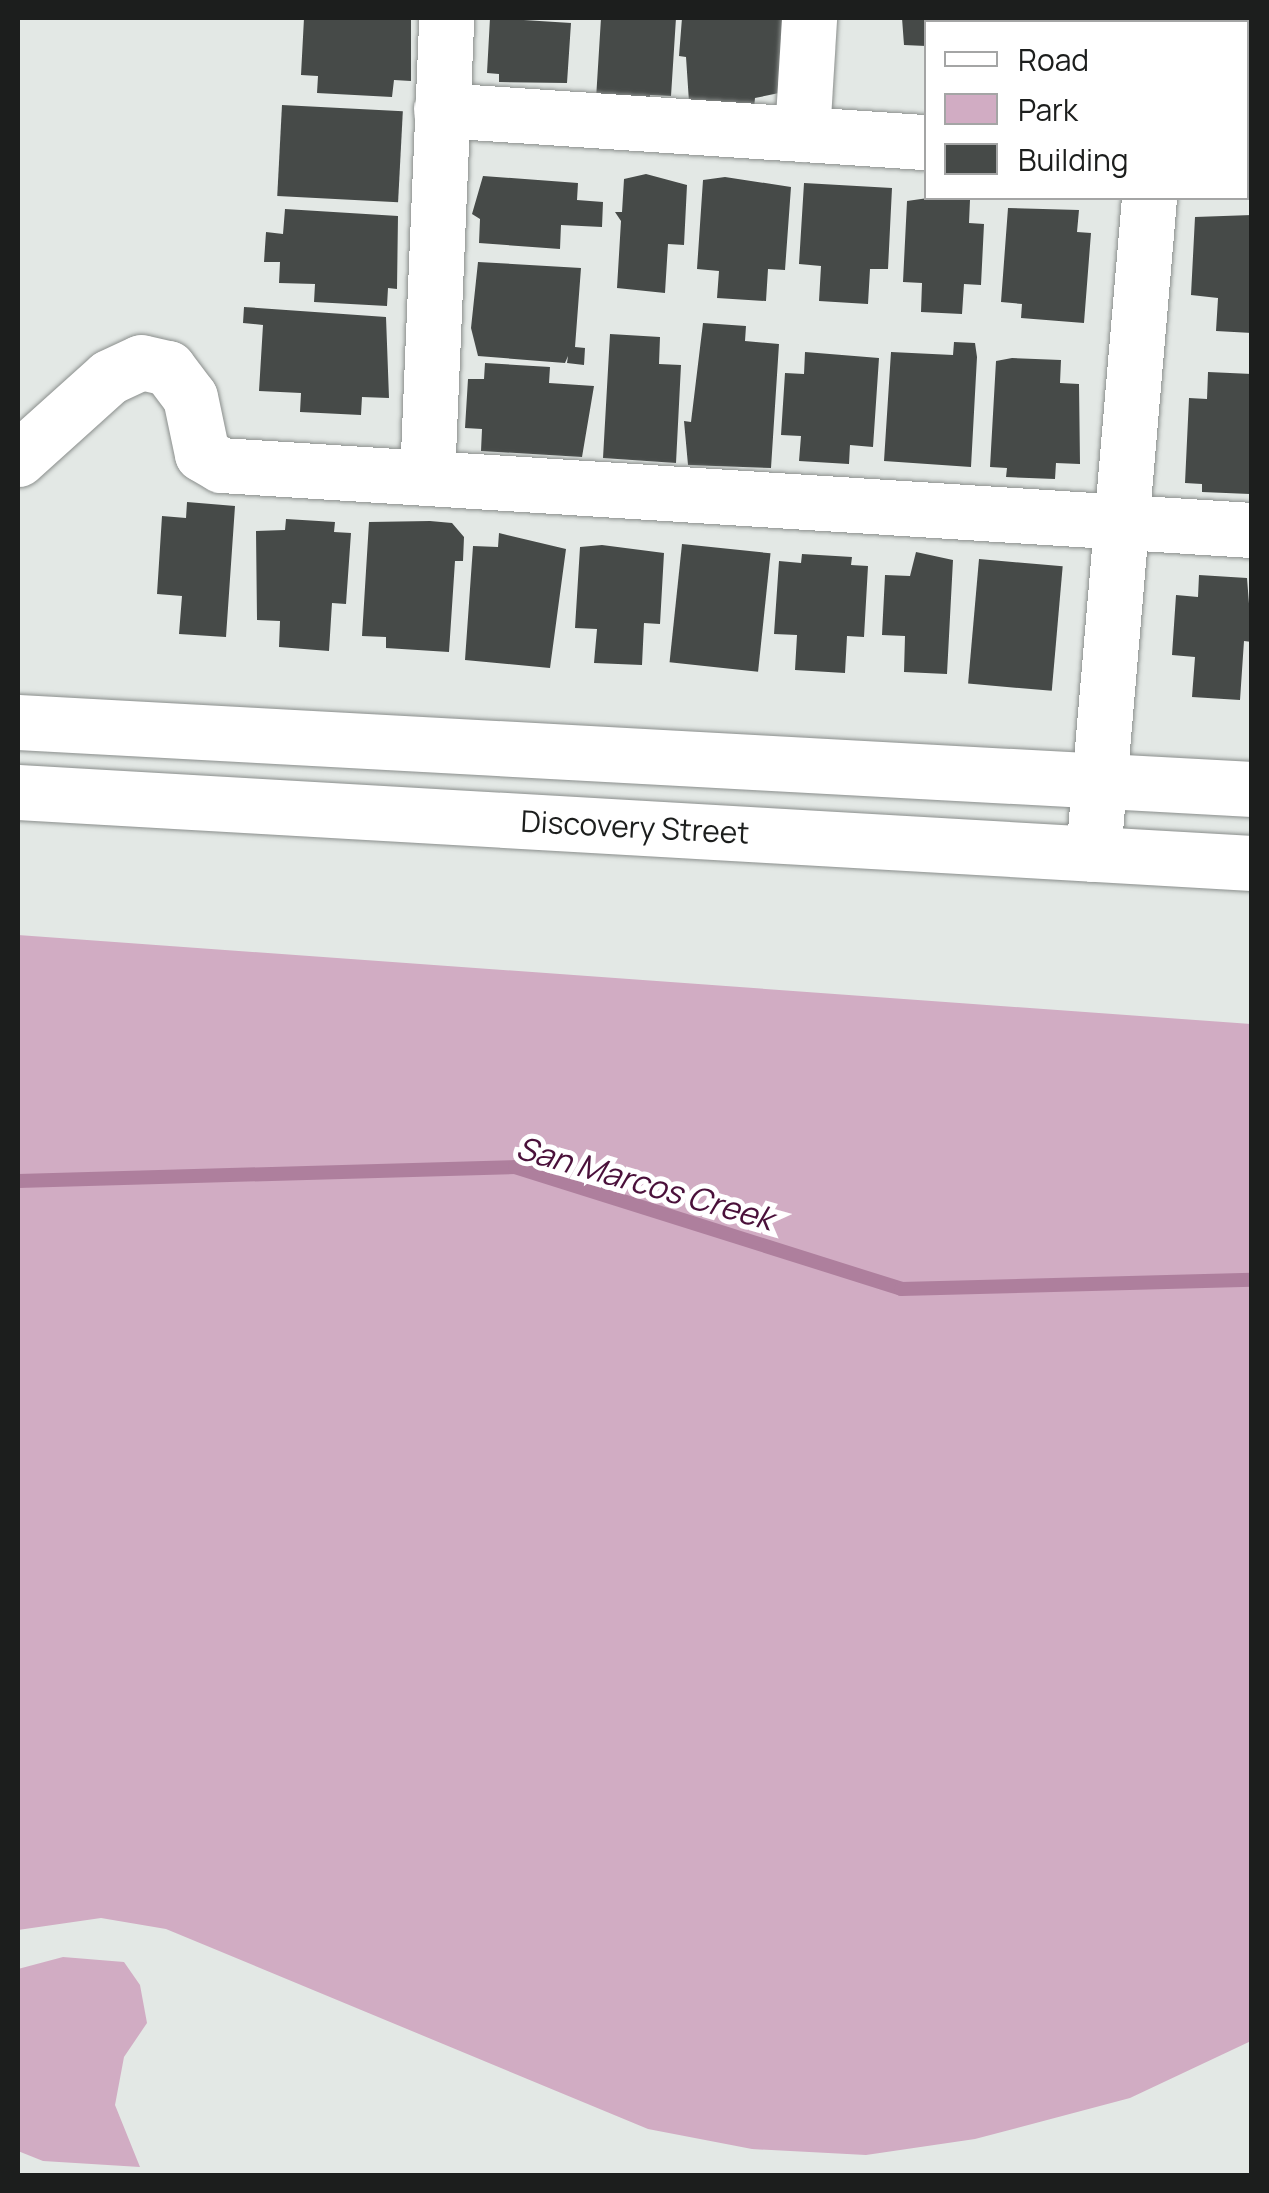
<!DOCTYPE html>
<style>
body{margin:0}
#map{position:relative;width:1269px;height:2193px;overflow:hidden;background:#e3e8e5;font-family:Manrope,sans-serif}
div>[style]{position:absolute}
.green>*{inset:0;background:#d1acc3}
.stream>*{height:14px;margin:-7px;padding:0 7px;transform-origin:7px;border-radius:7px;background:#ae7f9d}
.building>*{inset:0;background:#464a48;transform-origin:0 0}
.roads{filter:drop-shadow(0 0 2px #8a8e8c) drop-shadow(0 0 2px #8a8e8c)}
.minor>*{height:55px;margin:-27.5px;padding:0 27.5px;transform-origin:27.5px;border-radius:27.5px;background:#fff}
.major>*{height:55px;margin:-27.5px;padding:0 27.5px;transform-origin:27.5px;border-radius:27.5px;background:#fff}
span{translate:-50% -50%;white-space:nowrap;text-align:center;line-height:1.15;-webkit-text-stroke:10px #fff;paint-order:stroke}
.street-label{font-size:30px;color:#1c1e1d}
.water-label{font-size:32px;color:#4a103a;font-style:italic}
.frame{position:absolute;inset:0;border:20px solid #1c1e1d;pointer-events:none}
.legend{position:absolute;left:924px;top:20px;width:325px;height:180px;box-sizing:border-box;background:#fff;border:2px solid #a4a5a5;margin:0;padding:12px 18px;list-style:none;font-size:30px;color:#1c1e1d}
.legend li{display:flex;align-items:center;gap:20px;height:50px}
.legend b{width:50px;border:2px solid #a4a5a5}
</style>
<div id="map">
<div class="green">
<div style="clip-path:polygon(18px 935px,1251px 1024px,1251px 2041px,1130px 2098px,975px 2139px,866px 2155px,752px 2149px,648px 2129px,166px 1929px,101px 1918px,18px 1930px)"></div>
<div style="clip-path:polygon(63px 1957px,124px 1962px,140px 1985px,147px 2023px,124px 2057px,115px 2105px,140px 2167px,43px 2161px,18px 2151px,18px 1969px)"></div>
</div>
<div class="stream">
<div style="left:18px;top:1181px;width:497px;rotate:-1.6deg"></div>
<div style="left:515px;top:1167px;width:405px;rotate:17.5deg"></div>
<div style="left:901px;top:1289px;width:351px;rotate:-1.5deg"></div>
</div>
<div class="building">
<div style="clip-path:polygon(304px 18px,411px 18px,411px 81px,394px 80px,392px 97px,317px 93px,318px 76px,301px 75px)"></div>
<div style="clip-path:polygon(490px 18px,571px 23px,567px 83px,499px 82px,499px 74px,487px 73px)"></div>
<div style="clip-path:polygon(601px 18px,676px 18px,671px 96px,650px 95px,650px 103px,596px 99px)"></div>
<div style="clip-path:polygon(682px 18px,785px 18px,779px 93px,755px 98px,754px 108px,689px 102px,686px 57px,679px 56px)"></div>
<div style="clip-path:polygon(902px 18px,1038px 18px,926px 22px,926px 46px,904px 45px)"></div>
<div style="clip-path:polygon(1124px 18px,1252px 18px,1252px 79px,1246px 22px)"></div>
<div style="left:282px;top:105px;width:121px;height:91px;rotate:3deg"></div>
<div style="clip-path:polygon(646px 174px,687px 185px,684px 245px,668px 244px,665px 293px,617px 288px,621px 221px,615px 212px,622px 212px,624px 179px)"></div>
<div style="clip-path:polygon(483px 176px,578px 183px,577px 200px,603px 202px,602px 227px,561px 225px,560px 249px,479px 243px,480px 219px,472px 214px)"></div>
<div style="clip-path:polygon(725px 177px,791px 187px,785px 270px,768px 269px,766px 301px,717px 298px,719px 271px,697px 269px,703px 180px)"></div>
<div style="clip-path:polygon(804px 183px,892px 188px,888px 269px,870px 269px,868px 304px,819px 301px,821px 266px,799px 264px)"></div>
<div style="clip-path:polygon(928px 198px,970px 200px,969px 223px,984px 224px,981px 285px,964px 284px,962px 314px,921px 312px,922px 283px,903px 282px,907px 201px)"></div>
<div style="clip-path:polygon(1008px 208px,1079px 210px,1077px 232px,1091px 233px,1084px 323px,1021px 318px,1022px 304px,1001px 302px)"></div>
<div style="clip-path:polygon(285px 209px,398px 216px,397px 289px,388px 288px,387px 306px,314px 302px,315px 284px,279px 283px,280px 262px,264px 262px,266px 232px,283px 234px)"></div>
<div style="clip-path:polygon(1252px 215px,1252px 333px,1216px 331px,1218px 298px,1191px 295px,1195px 217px)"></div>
<div style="clip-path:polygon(478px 262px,581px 268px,575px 347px,585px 348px,584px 365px,567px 363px,568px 356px,565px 363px,478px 356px,471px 328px)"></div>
<div style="clip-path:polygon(244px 307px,386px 317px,389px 398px,362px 397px,361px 415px,300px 412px,301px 393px,259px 391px,263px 325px,243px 323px)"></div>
<div style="clip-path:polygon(703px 323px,746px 326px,745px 341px,779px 344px,771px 468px,688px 465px,684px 421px,691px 422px)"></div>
<div style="clip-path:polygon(610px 334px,660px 337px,659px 364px,681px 365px,676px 463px,603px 458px)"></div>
<div style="clip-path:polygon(954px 342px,975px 343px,977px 357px,971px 467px,884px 461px,891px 352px,953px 355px)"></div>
<div style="clip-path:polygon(805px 352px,879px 358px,873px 447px,850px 445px,849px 464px,799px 461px,801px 436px,781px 435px,785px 373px,804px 374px)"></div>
<div style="clip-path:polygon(1012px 358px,1061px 360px,1060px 383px,1079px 384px,1080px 464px,1056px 463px,1055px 479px,1006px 477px,1007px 468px,990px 467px,996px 361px)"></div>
<div style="clip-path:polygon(485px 363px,550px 367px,549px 383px,594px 386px,582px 457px,481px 451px,482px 429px,465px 428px,468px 379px,484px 379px)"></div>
<div style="clip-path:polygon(1208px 372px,1252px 374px,1250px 494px,1202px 492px,1202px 484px,1185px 483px,1189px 398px,1207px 399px)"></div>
<div style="clip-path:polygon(187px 502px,235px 506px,226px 637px,179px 634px,182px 596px,157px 594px,162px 516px,186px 518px)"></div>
<div style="clip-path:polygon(286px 519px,335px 522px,334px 532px,351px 533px,346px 604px,332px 603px,329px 651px,279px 647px,280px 621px,257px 620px,256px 531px,285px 530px)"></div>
<div style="clip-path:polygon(430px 521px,452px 523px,464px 537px,463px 561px,455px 561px,449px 652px,386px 648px,386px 637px,362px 636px,369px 522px)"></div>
<div style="clip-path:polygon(499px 533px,566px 549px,550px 668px,465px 660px,473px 546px,498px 547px)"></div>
<div style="left:682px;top:544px;width:89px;height:119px;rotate:6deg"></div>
<div style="clip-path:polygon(602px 545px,664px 553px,660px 624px,644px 623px,642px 665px,594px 663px,597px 629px,575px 628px,580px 547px)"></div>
<div style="clip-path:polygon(916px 552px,953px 560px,947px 674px,904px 672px,905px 636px,882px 635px,885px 575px,910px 576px)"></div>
<div style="clip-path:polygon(802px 554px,852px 557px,851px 565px,868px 566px,864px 637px,847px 636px,845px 673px,795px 670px,797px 635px,774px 634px,779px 561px,801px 563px)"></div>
<div style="left:979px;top:559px;width:84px;height:125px;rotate:5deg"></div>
<div style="clip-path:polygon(1199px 575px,1247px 578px,1252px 642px,1244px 641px,1240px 700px,1192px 697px,1195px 657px,1172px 655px,1176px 595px,1198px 597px)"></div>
</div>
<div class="roads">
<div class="minor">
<div style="left:441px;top:110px;width:486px;rotate:3.8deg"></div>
<div style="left:802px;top:134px;width:116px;rotate:-86.5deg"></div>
<div style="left:1246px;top:163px;width:6px;rotate:9deg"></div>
<div style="left:18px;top:459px;width:122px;rotate:-42deg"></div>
<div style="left:109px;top:377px;width:35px;rotate:-25deg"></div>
<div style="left:141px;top:362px;width:28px;rotate:13deg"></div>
<div style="left:168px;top:368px;width:36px;rotate:53deg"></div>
<div style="left:190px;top:397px;width:58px;rotate:78.1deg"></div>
<div style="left:202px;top:454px;width:22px;rotate:30deg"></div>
<div style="left:221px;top:465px;width:1033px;rotate:3.61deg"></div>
<div style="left:427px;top:478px;width:460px;rotate:-87.6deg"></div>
<div style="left:1093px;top:854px;width:658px;rotate:-85.12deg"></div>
</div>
<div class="major">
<div style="left:18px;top:722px;width:1236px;rotate:3.11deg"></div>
<div style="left:18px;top:792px;width:1236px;rotate:3.29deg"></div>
</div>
</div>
<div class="street-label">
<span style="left:635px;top:827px;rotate:3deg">Discovery Street</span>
</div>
<div class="water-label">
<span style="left:645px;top:1183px;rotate:16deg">San Marcos Creek</span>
</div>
<div class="frame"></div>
<ul class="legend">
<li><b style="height:12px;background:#fff"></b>Road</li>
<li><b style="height:28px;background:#d1acc3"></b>Park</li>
<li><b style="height:28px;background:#464a48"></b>Building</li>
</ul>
</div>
